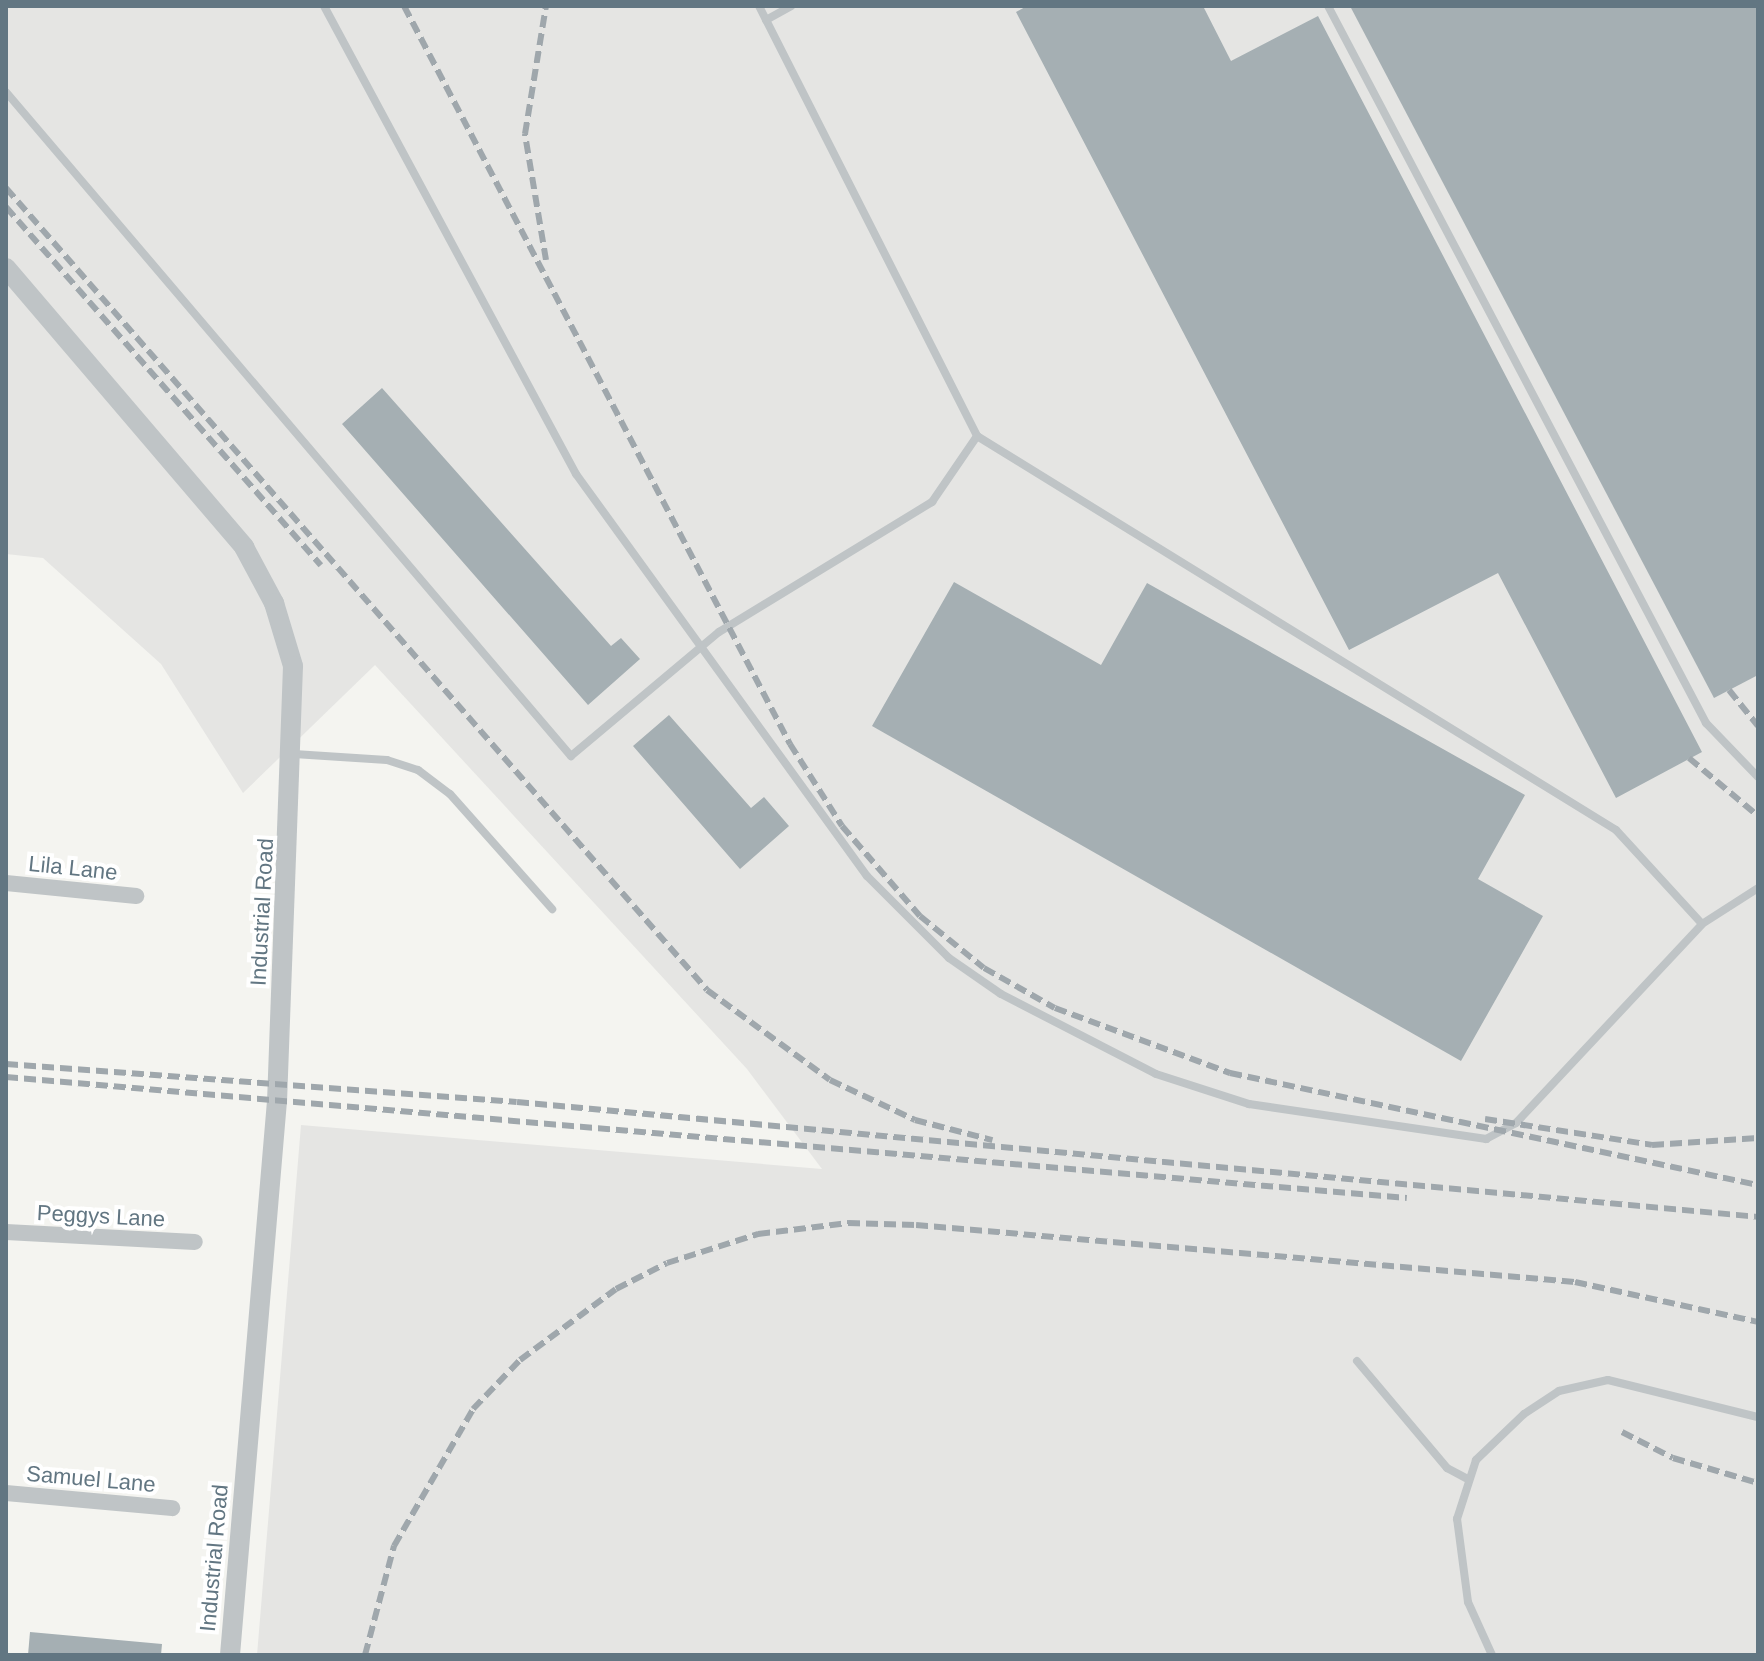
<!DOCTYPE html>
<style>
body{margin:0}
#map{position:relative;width:1764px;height:1661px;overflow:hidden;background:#f4f4f0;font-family:Helvetica,sans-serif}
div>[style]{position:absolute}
.built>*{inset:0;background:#e5e5e3}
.building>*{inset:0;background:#a5afb3}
.service>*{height:8px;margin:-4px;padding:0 4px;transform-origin:4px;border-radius:4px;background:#bfc4c6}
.minor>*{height:16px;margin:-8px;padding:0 8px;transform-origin:8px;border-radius:8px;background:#bfc4c6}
.tertiary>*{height:20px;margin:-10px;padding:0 10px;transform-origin:10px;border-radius:10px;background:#bfc4c6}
.rail>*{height:6px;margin-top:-3px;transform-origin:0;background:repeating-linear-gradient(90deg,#9fa7ac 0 12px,transparent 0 18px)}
span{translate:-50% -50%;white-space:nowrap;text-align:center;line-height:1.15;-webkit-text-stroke:8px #fff;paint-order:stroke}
.street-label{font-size:22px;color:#627682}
.frame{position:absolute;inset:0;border:8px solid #627682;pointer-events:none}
</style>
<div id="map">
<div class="built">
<div style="clip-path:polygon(6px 6px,1758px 6px,1758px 1655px,257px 1655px,301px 1125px,822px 1169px,747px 1069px,375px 665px,243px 793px,161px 664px,43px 558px,6px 554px)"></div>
</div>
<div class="building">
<div style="clip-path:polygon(1027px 6px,1203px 6px,1231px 61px,1318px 16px,1702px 752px,1616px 798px,1498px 573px,1349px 650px,1016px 12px)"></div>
<div style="clip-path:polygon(1350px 6px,1758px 6px,1758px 675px,1714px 698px)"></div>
<div style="clip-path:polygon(382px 388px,611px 646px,621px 638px,640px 659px,588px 705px,342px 424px)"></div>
<div style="clip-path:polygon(954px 582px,1101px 665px,1147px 583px,1525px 795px,1478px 879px,1543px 916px,1461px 1061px,872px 726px)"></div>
<div style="clip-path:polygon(669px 715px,751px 808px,764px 797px,789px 826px,740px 869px,633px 746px)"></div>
<div style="clip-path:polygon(30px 1632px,162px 1644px,161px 1655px,28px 1655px)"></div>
</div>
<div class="service">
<div style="left:324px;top:6px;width:532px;rotate:61.7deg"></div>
<div style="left:576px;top:474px;width:496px;rotate:54.1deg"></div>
<div style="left:867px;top:876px;width:116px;rotate:45deg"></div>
<div style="left:949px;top:958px;width:63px;rotate:34.7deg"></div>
<div style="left:1001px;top:994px;width:174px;rotate:27.3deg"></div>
<div style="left:1156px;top:1074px;width:98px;rotate:17.9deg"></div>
<div style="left:1249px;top:1104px;width:240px;rotate:8.4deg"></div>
<div style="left:1486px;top:1139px;width:34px;rotate:-28deg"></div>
<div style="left:1516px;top:1123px;width:272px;rotate:-46.9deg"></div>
<div style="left:1702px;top:924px;width:67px;rotate:-32.7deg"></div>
<div style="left:759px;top:6px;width:482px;rotate:63.1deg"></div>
<div style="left:977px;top:436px;width:751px;rotate:31.66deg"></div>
<div style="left:1616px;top:830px;width:127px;rotate:47.5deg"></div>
<div style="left:1328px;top:6px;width:811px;rotate:62.2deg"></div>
<div style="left:1706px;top:723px;width:75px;rotate:46.1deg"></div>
<div style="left:766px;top:20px;width:29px;rotate:-29deg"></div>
<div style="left:6px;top:92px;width:872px;rotate:49.61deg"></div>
<div style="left:571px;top:756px;width:193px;rotate:-40deg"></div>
<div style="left:719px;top:632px;width:250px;rotate:-31.4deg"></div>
<div style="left:932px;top:502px;width:80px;rotate:-55.7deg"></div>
<div style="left:294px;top:754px;width:93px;rotate:3.7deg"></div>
<div style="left:387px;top:760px;width:33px;rotate:18deg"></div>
<div style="left:418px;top:770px;width:40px;rotate:37deg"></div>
<div style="left:450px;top:794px;width:154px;rotate:48.4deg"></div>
<div style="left:1357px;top:1361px;width:140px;rotate:49.9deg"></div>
<div style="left:1447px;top:1468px;width:21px;rotate:28deg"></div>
<div style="left:1492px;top:1655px;width:58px;rotate:-114.4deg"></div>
<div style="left:1468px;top:1602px;width:84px;rotate:-97.5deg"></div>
<div style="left:1457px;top:1519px;width:62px;rotate:-72.1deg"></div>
<div style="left:1476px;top:1460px;width:66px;rotate:-43.8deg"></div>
<div style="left:1524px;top:1414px;width:42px;rotate:-33.3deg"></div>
<div style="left:1559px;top:1391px;width:50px;rotate:-12.7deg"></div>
<div style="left:1608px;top:1380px;width:154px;rotate:13.9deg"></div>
</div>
<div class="minor">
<div style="left:6px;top:883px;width:131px;rotate:5.7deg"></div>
<div style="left:6px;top:1232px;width:189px;rotate:3deg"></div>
<div style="left:6px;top:1493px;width:167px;rotate:5.2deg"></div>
</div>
<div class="tertiary">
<div style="left:6px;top:268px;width:367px;rotate:49.5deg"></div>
<div style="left:244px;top:547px;width:64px;rotate:61.8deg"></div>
<div style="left:274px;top:603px;width:66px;rotate:73.2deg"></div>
<div style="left:293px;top:666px;width:435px;rotate:92.1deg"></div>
<div style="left:277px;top:1101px;width:556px;rotate:94.85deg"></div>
</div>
<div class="rail">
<div style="left:404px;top:6px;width:833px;rotate:62.39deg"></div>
<div style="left:790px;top:744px;width:97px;rotate:57.6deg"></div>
<div style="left:842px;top:826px;width:119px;rotate:49.1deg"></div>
<div style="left:920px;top:916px;width:82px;rotate:39.1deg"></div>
<div style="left:984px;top:968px;width:81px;rotate:29.4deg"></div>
<div style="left:1055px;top:1008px;width:187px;rotate:20.4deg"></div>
<div style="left:1230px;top:1073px;width:540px;rotate:11.98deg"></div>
<div style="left:6px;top:188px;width:1065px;rotate:48.84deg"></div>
<div style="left:707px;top:990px;width:152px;rotate:36.2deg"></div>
<div style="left:830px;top:1080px;width:94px;rotate:25.2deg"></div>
<div style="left:915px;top:1120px;width:80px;rotate:14.6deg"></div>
<div style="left:6px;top:207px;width:477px;rotate:48.7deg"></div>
<div style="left:546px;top:260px;width:128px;rotate:-99.5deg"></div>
<div style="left:525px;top:134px;width:130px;rotate:-80.7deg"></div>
<div style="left:1729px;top:690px;width:46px;rotate:51.1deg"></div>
<div style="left:1689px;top:758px;width:90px;rotate:40deg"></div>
<div style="left:6px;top:1064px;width:512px;rotate:4.25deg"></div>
<div style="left:517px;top:1102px;width:1246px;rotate:5.29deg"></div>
<div style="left:6px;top:1077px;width:1406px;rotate:4.94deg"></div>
<div style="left:1485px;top:1119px;width:169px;rotate:8.8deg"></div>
<div style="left:1652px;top:1145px;width:106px;rotate:-3.8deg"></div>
<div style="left:1622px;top:1432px;width:57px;rotate:27deg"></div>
<div style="left:1673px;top:1458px;width:89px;rotate:16.4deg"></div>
<div style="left:365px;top:1655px;width:113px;rotate:-75.1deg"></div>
<div style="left:394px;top:1546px;width:158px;rotate:-60deg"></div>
<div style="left:473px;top:1409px;width:68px;rotate:-46.2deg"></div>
<div style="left:520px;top:1360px;width:119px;rotate:-36.5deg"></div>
<div style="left:616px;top:1289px;width:57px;rotate:-27deg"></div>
<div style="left:667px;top:1263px;width:96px;rotate:-17.7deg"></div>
<div style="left:758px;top:1234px;width:91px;rotate:-7deg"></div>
<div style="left:848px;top:1223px;width:68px;rotate:1.7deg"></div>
<div style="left:916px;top:1225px;width:661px;rotate:4.94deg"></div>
<div style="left:1575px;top:1282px;width:187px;rotate:12.3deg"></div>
</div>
<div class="street-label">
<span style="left:73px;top:868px;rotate:6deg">Lila Lane</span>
<span style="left:262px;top:912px;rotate:-87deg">Industrial Road</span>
<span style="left:101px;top:1216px;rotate:3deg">Peggys Lane</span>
<span style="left:91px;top:1479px;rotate:5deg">Samuel Lane</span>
<span style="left:214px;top:1558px;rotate:-85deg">Industrial Road</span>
</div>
<div class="frame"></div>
</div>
